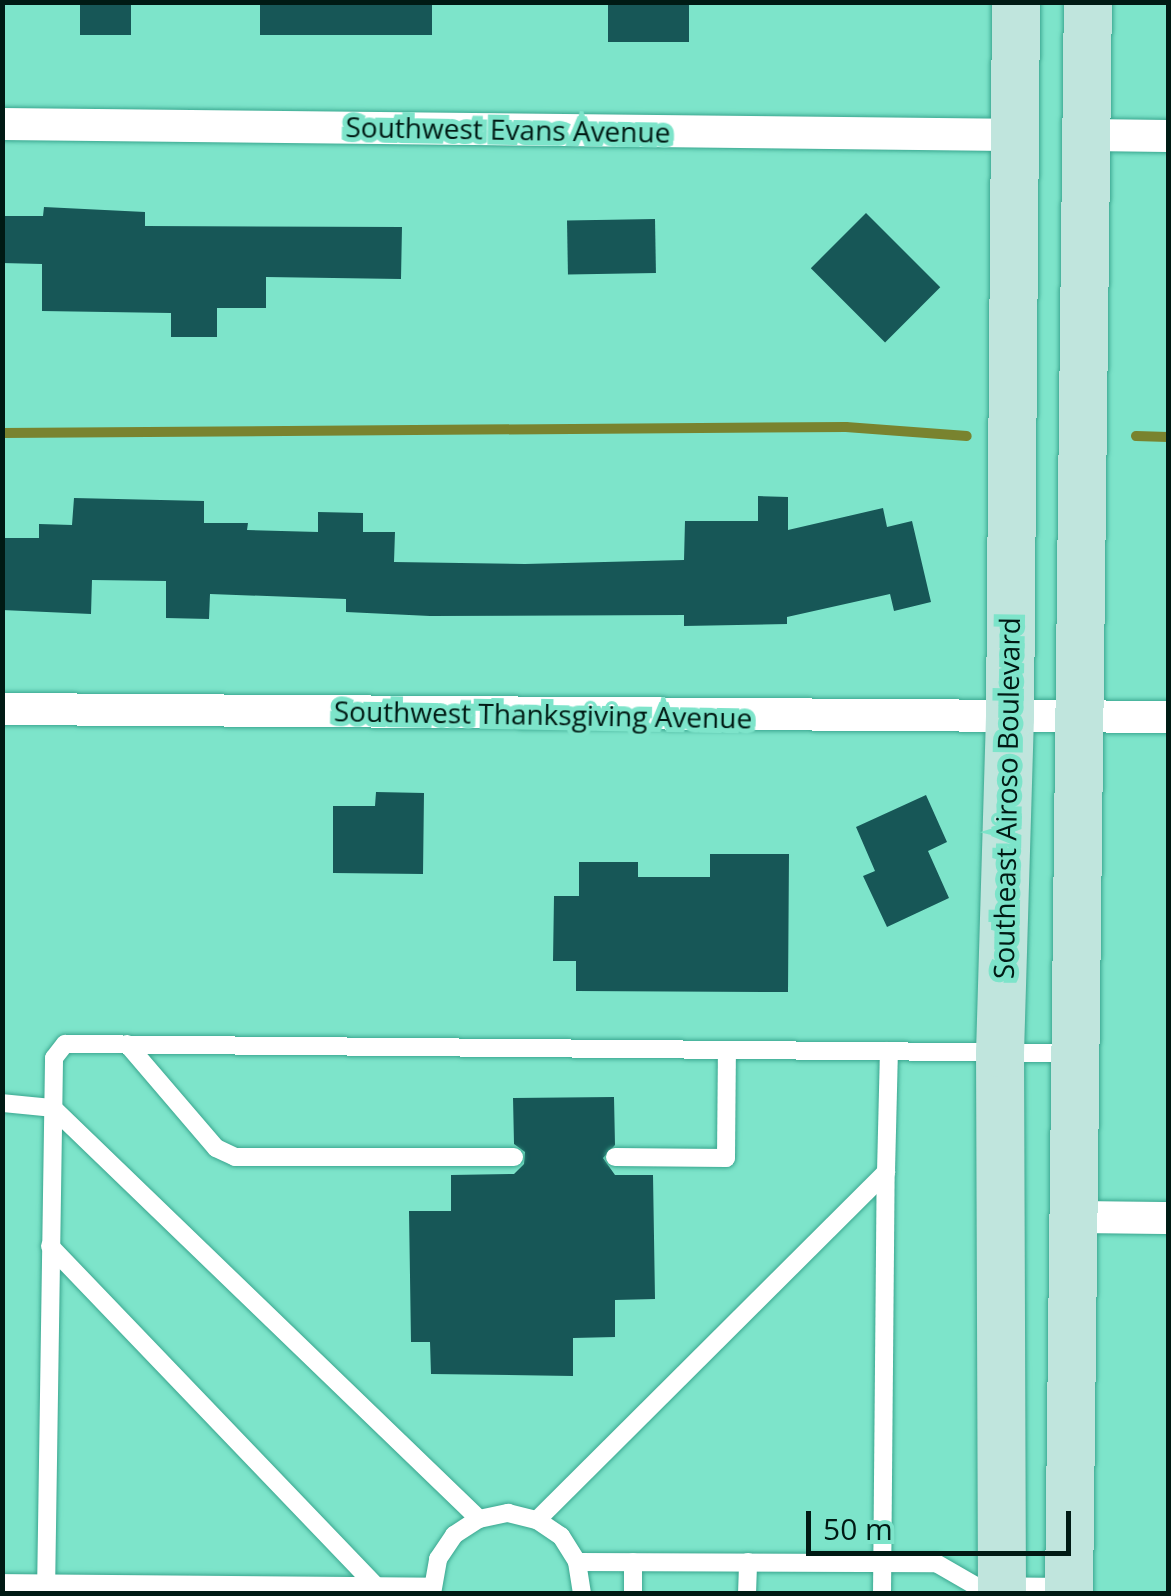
<!DOCTYPE html>
<style>
body{margin:0}
#map{position:relative;width:1171px;height:1596px;overflow:hidden;background:#7de4ca;font-family:"Open Sans",sans-serif}
div>[style]{position:absolute}
.stream>*{height:10px;margin:-5px;padding:0 5px;transform-origin:5px;border-radius:5px;background:#79832f}
.building>*{inset:0;background:#175757;transform-origin:0 0}
.roads{filter:drop-shadow(0 0 2px #3aa68f) drop-shadow(0 0 2px #3aa68f)}
.service>*{height:18px;margin:-9px;padding:0 9px;transform-origin:9px;border-radius:9px;background:#fff}
.minor>*{height:32px;margin:-16px;padding:0 16px;transform-origin:16px;border-radius:16px;background:#fff}
.secondary>*{height:48px;margin:-24px;padding:0 24px;transform-origin:24px;border-radius:24px;background:#c0e5dd}
span{translate:-50% -50%;white-space:nowrap;text-align:center;line-height:1.15;-webkit-text-stroke:10px #7de4ca;paint-order:stroke}
.street-label{font-size:28px;color:#001a14}
.frame{position:absolute;inset:0;border:5px solid #001a14;pointer-events:none}
.scale{position:absolute;left:806px;top:1511px;width:265px;height:45px;box-sizing:border-box;border:5px solid #001a14;border-top:0;padding-left:12px;font-size:30px;line-height:35px;white-space:nowrap;color:#001a14;-webkit-text-stroke:8px #7de4ca;paint-order:stroke}
</style>
<div id="map">
<div class="stream">
<div style="left:2px;top:433px;width:844px;rotate:-0.41deg"></div>
<div style="left:846px;top:427px;width:121px;rotate:4.3deg"></div>
<div style="left:1136px;top:436px;width:32px;rotate:2deg"></div>
</div>
<div class="building">
<div style="left:80px;top:2px;width:51px;height:33px"></div>
<div style="left:260px;top:2px;width:172px;height:33px"></div>
<div style="left:608px;top:2px;width:81px;height:40px"></div>
<div style="clip-path:polygon(44px 207px,145px 212px,145px 226px,402px 227px,401px 279px,266px 277px,266px 308px,217px 308px,217px 337px,171px 337px,171px 313px,42px 311px,42px 264px,2px 263px,2px 216px,43px 216px)"></div>
<div style="left:866px;top:213px;width:105px;height:78px;rotate:45deg"></div>
<div style="left:655px;top:219px;width:54px;height:88px;rotate:89deg"></div>
<div style="clip-path:polygon(758px 496px,788px 497px,788px 530px,883px 508px,887px 527px,912px 521px,931px 602px,894px 611px,890px 594px,787px 617px,787px 624px,684px 626px,684px 615px,430px 616px,346px 612px,346px 599px,210px 594px,209px 619px,166px 618px,166px 581px,92px 580px,91px 614px,2px 610px,2px 538px,39px 538px,39px 524px,72px 525px,74px 498px,204px 501px,204px 523px,248px 523px,247px 530px,318px 532px,318px 512px,363px 513px,363px 532px,395px 532px,394px 562px,525px 564px,684px 560px,685px 521px,758px 521px)"></div>
<div style="clip-path:polygon(376px 792px,424px 793px,423px 874px,333px 873px,333px 806px,375px 806px)"></div>
<div style="clip-path:polygon(926px 795px,947px 842px,928px 851px,949px 898px,887px 927px,863px 876px,875px 871px,856px 827px)"></div>
<div style="clip-path:polygon(710px 854px,789px 854px,788px 992px,576px 991px,576px 961px,553px 961px,554px 896px,579px 896px,579px 862px,638px 862px,638px 877px,710px 877px)"></div>
<div style="clip-path:polygon(614px 1097px,615px 1145px,603px 1158px,615px 1175px,653px 1175px,655px 1299px,615px 1300px,615px 1337px,573px 1338px,573px 1376px,431px 1374px,430px 1342px,411px 1342px,409px 1211px,451px 1211px,451px 1175px,514px 1174px,524px 1164px,525px 1152px,514px 1144px,513px 1098px)"></div>
</div>
<div class="roads">
<div class="service">
<div style="left:127px;top:1044px;width:137px;rotate:49.4deg"></div>
<div style="left:216px;top:1148px;width:21px;rotate:25deg"></div>
<div style="left:235px;top:1157px;width:279px"></div>
<div style="left:2px;top:1103px;width:51px;rotate:5.6deg"></div>
<div style="left:53px;top:1108px;width:592px;rotate:43.97deg"></div>
<div style="left:615px;top:1157px;width:111px;rotate:0.5deg"></div>
<div style="left:726px;top:1158px;width:108px;rotate:-89.5deg"></div>
<div style="left:50px;top:1246px;width:472px;rotate:46.2deg"></div>
<div style="left:537px;top:1520px;width:493px;rotate:-44.9deg"></div>
<div style="left:886px;top:1172px;width:121px;rotate:-88.6deg"></div>
<div style="left:577px;top:1562px;width:359px;rotate:0.2deg"></div>
<div style="left:936px;top:1563px;width:46px;rotate:29.9deg"></div>
<div style="left:976px;top:1586px;width:89px;rotate:0.6deg"></div>
<div style="left:633px;top:1562px;width:32px;rotate:90deg"></div>
<div style="left:2px;top:1583px;width:429px;rotate:0.5deg"></div>
<div style="left:46px;top:1594px;width:536px;rotate:-89.14deg"></div>
<div style="left:54px;top:1058px;width:18px;rotate:-52deg"></div>
<div style="left:65px;top:1044px;width:1011px;rotate:0.51deg"></div>
<div style="left:432px;top:1594px;width:36px;rotate:-80deg"></div>
<div style="left:438px;top:1559px;width:29px;rotate:-56deg"></div>
<div style="left:454px;top:1535px;width:30px;rotate:-33deg"></div>
<div style="left:479px;top:1519px;width:30px;rotate:-12deg"></div>
<div style="left:508px;top:1513px;width:30px;rotate:14deg"></div>
<div style="left:537px;top:1520px;width:29px;rotate:34deg"></div>
<div style="left:561px;top:1536px;width:31px;rotate:58deg"></div>
<div style="left:577px;top:1562px;width:32px;rotate:81deg"></div>
<div style="left:747px;top:1594px;width:32px;rotate:-88deg"></div>
<div style="left:882px;top:1594px;width:422px;rotate:-89.5deg"></div>
</div>
<div class="minor">
<div style="left:2px;top:124px;width:1012px;rotate:0.62deg"></div>
<div style="left:1088px;top:135px;width:80px;rotate:0.7deg"></div>
<div style="left:2px;top:709px;width:1166px;rotate:0.39deg"></div>
<div style="left:1074px;top:1217px;width:94px;rotate:0.6deg"></div>
</div>
<div class="secondary">
<div style="left:1002px;top:1594px;width:541px;rotate:-90.21deg"></div>
<div style="left:1000px;top:1053px;width:335px;rotate:-88.3deg"></div>
<div style="left:1010px;top:718px;width:716px;rotate:-89.52deg"></div>
<div style="left:1069px;top:1594px;width:1592px;rotate:-89.32deg"></div>
</div>
</div>
<div class="street-label">
<span style="left:508px;top:129px;rotate:1deg">Southwest Evans Avenue</span>
<span style="left:543px;top:714px;rotate:1deg">Southwest Thanksgiving Avenue</span>
<span style="left:1006px;top:798px;rotate:-89deg">Southeast Airoso Boulevard</span>
</div>
<div class="frame"></div>
<div class="scale">50 m</div>
</div>
